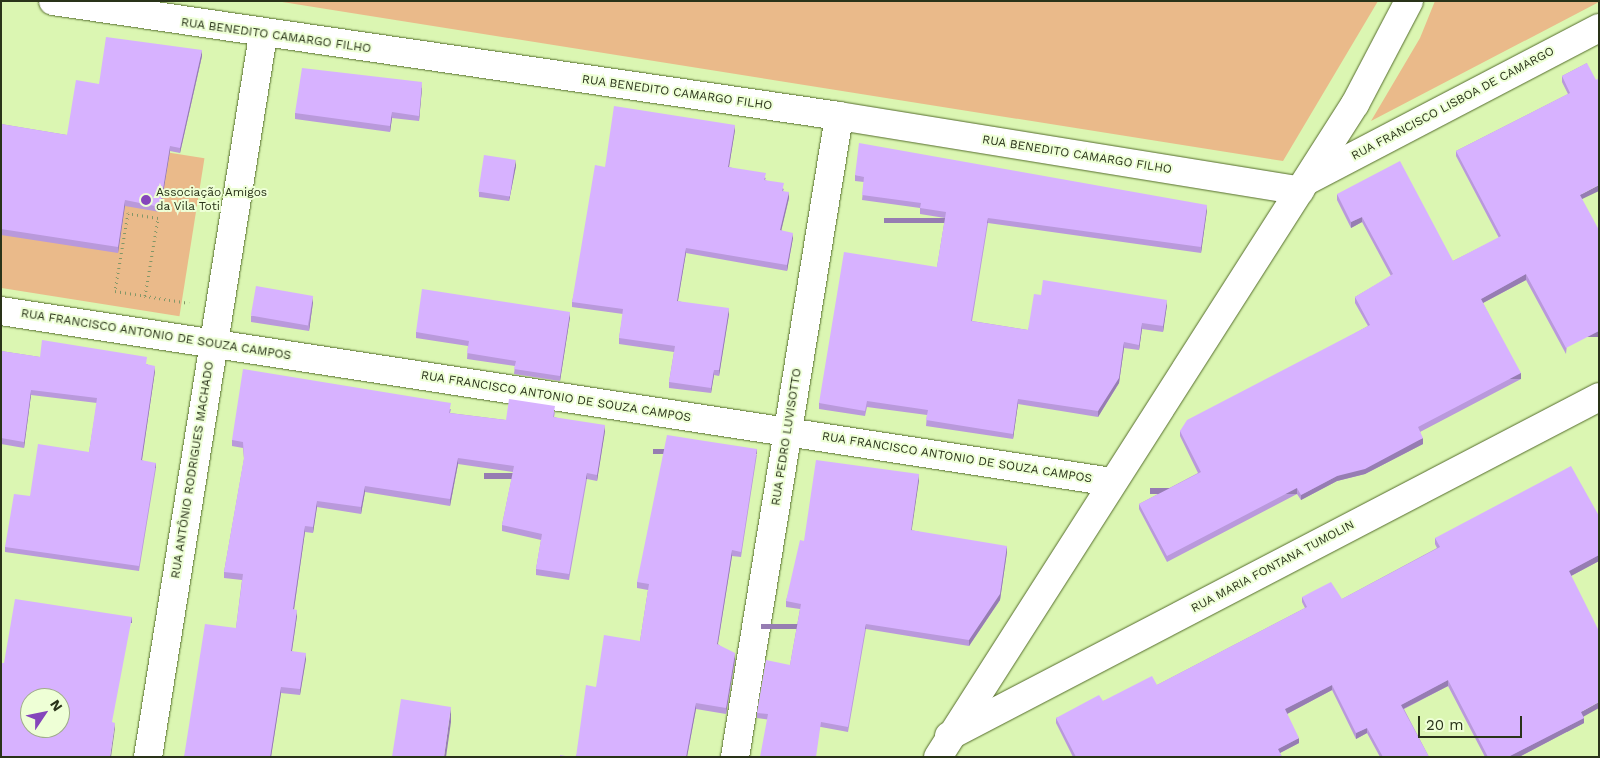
<!DOCTYPE html>
<meta charset="utf-8">
<style>
body{margin:0}
#map{position:relative;width:1600px;height:758px;overflow:hidden;background:#dbf6b2;font-family:"Work Sans",sans-serif}
div>[style]{position:absolute}
.green>*{inset:0;background:#eaba8a;transform-origin:0 0}
.path>*{height:3px;margin-top:-1.5px;transform-origin:0;background:repeating-linear-gradient(90deg,#839667 0 1px,transparent 0 5px)}
.roads{filter:drop-shadow(0 0 1px #556c2c) drop-shadow(0 0 1px #556c2c)}
.minor>*{height:28px;margin:-14px;padding:0 14px;transform-origin:14px;border-radius:14px;background:#fff}
.wall>*{inset:0;background:#b999db}
.shaded-wall>*{inset:0;background:#967db2;transform-origin:0 0}
.building>*{inset:0;background:#d7b2ff;transform-origin:0 0}
.dots>*{width:14px;height:14px;translate:-50% -50%;box-sizing:border-box;border:2px solid #eeffd6;border-radius:50%}
span{translate:-50% -50%;white-space:nowrap;text-align:center;line-height:1.15;-webkit-text-stroke:4px #eeffd6;paint-order:stroke}
.street-label{font-size:12px;color:#293319}
.poi-label{font-size:12px;color:#293319}
.left{translate:0 -50%;text-align:left}
.frame{position:absolute;inset:0;border:2px solid #293319;pointer-events:none}
.north{position:absolute;left:20px;top:688px;width:50px;height:50px;box-sizing:border-box;background:#eeffd6;border:1px solid #9fad8a;border-radius:50%;rotate:56deg;font-size:14px;font-weight:700;line-height:20px;text-align:center;color:#293319}
.north::after{content:'';display:block;margin:auto;width:18px;height:22px;background:#8546bb;clip-path:polygon(50% 0,100% 100%,50% 72%,0 100%)}
.scale{position:absolute;left:1418px;top:716px;width:104px;height:22px;box-sizing:border-box;border:2px solid #293319;border-top:0;padding-left:6px;font-size:15px;line-height:18px;white-space:nowrap;color:#293319;-webkit-text-stroke:4px #eeffd6;paint-order:stroke}
</style>
<div id="map">
<div class="green">
<div style="clip-path:polygon(276px 1px,1378px 1px,1283px 161px)"></div>
<div style="clip-path:polygon(1435px 1px,1599px 1px,1599px 2px,1371px 121px,1420px 38px)"></div>
<div style="left:1px;top:126px;width:206px;height:160px;rotate:9deg"></div>
</div>
<div class="path">
<div style="left:145px;top:296px;width:79px;rotate:-80.5deg"></div>
<div style="left:158px;top:218px;width:30px;rotate:-171deg"></div>
<div style="left:128px;top:213px;width:79px;rotate:99.5deg"></div>
<div style="left:115px;top:291px;width:75px;rotate:9.2deg"></div>
</div>
<div class="roads">
<div class="minor">
<div style="left:53px;top:1px;width:794px;rotate:8.32deg"></div>
<div style="left:839px;top:116px;width:467px;rotate:9.2deg"></div>
<div style="left:1308px;top:180px;width:328px;rotate:-27.6deg"></div>
<div style="left:1px;top:311px;width:1124px;rotate:8.75deg"></div>
<div style="left:949px;top:736px;width:733px;rotate:-27.54deg"></div>
<div style="left:148px;top:757px;width:731px;rotate:-80.95deg"></div>
<div style="left:735px;top:757px;width:649px;rotate:-80.78deg"></div>
<div style="left:938px;top:757px;width:775px;rotate:-57.44deg"></div>
<div style="left:1355px;top:104px;width:116px;rotate:-62.3deg"></div>
</div>
</div>
<div class="wall">
<div style="clip-path:polygon(202px 56px,180px 153px,170px 151px,160px 212px,125px 206px,118px 253px,1px 235px,1px 124px,67px 135px,99px 84px)"></div>
<div style="clip-path:polygon(1587px 63px,1582px 199px,1566px 354px,1526px 280px,1483px 303px,1521px 379px,1420px 432px,1423px 444px,1365px 474px,1337px 481px,1301px 500px,1297px 494px,1167px 562px,1139px 509px,1139px 504px,1198px 473px,1180px 436px,1180px 431px,1368px 326px,1355px 303px,1355px 297px,1391px 276px,1362px 222px,1351px 228px,1337px 200px,1337px 194px,1453px 261px,1499px 238px,1456px 156px,1456px 151px,1568px 94px,1562px 82px,1562px 76px)"></div>
<div style="clip-path:polygon(422px 88px,419px 121px,392px 118px,390px 132px,295px 119px,295px 113px)"></div>
<div style="clip-path:polygon(735px 130px,729px 167px,766px 178px,765px 180px,784px 189px,783px 191px,789px 198px,781px 230px,793px 238px,787px 271px,686px 253px,678px 301px,729px 314px,719px 376px,714px 375px,711px 393px,669px 388px,669px 382px,674px 352px,619px 344px,619px 338px,623px 314px,572px 307px,572px 302px,605px 167px)"></div>
<div style="clip-path:polygon(516px 166px,509px 201px,479px 197px,479px 192px)"></div>
<div style="clip-path:polygon(855px 175px,1207px 210px,1201px 253px,988px 223px,972px 321px,1028px 330px,1041px 295px,1167px 305px,1163px 332px,1142px 329px,1139px 350px,1124px 348px,1119px 383px,1098px 417px,1018px 404px,1013px 439px,926px 426px,927px 415px,867px 407px,865px 416px,819px 409px,819px 403px,937px 267px,945px 218px,920px 214px,920px 208px,862px 200px,864px 182px,855px 181px)"></div>
<div style="clip-path:polygon(313px 302px,309px 331px,251px 322px,251px 316px)"></div>
<div style="clip-path:polygon(570px 317px,560px 381px,514px 374px,515px 366px,467px 359px,468px 346px,416px 338px,416px 332px)"></div>
<div style="clip-path:polygon(1px 351px,40px 357px,147px 364px,155px 371px,142px 460px,156px 468px,139px 571px,5px 552px,5px 547px,30px 496px,89px 452px,97px 403px,31px 395px,24px 448px,1px 444px)"></div>
<div style="clip-path:polygon(451px 409px,450px 413px,506px 420px,555px 412px,554px 417px,605px 431px,597px 481px,587px 479px,569px 580px,536px 575px,536px 569px,541px 540px,502px 531px,502px 525px,513px 472px,458px 464px,450px 506px,365px 492px,361px 514px,317px 507px,313px 533px,305px 532px,294px 610px,297px 616px,292px 651px,306px 659px,300px 695px,281px 693px,271px 757px,184px 757px,236px 628px,242px 580px,224px 578px,224px 572px,244px 459px,243px 448px,232px 446px,232px 440px)"></div>
<div style="clip-path:polygon(757px 454px,741px 557px,732px 556px,718px 644px,735px 659px,726px 714px,696px 709px,687px 757px,576px 757px,596px 687px,640px 641px,648px 590px,637px 588px,637px 582px)"></div>
<div style="clip-path:polygon(919px 480px,911px 530px,1007px 552px,1000px 600px,969px 646px,866px 629px,848px 732px,821px 727px,757px 718px,757px 713px,790px 665px,800px 609px,786px 607px,786px 601px,804px 541px)"></div>
<div style="clip-path:polygon(1599px 516px,1599px 561px,1571px 576px,1584px 723px,1519px 757px,1485px 757px,1448px 686px,1404px 709px,1429px 757px,1380px 757px,1367px 733px,1356px 739px,1332px 690px,1287px 714px,1299px 743px,1280px 753px,1282px 757px,1073px 757px,1056px 723px,1056px 718px,1103px 701px,1157px 685px,1305px 608px,1302px 602px,1302px 597px,1342px 599px,1437px 548px,1435px 544px,1435px 538px)"></div>
</div>
<div class="shaded-wall">
<div style="clip-path:polygon(202px 50px,202px 56px,180px 153px,180px 148px)"></div>
<div style="clip-path:polygon(422px 82px,422px 88px,419px 121px,419px 116px)"></div>
<div style="clip-path:polygon(392px 112px,392px 118px,390px 132px,390px 126px)"></div>
<div style="clip-path:polygon(735px 125px,735px 130px,728px 173px,728px 167px)"></div>
<div style="clip-path:polygon(170px 146px,170px 151px,160px 212px,160px 207px)"></div>
<div style="clip-path:polygon(516px 160px,516px 166px,509px 201px,509px 196px)"></div>
<div style="clip-path:polygon(1599px 185px,1599px 191px,1580px 200px,1580px 195px)"></div>
<div style="clip-path:polygon(789px 192px,789px 198px,780px 236px,780px 230px)"></div>
<div style="clip-path:polygon(125px 200px,125px 206px,118px 253px,118px 247px)"></div>
<div style="clip-path:polygon(1207px 205px,1207px 210px,1201px 253px,1201px 247px)"></div>
<div style="clip-path:polygon(1362px 217px,1362px 222px,1351px 228px,1351px 222px)"></div>
<div style="left:988px;top:218px;width:5px;height:104px;rotate:90deg"></div>
<div style="clip-path:polygon(793px 233px,793px 238px,787px 271px,787px 265px)"></div>
<div style="clip-path:polygon(686px 248px,686px 253px,677px 306px,677px 301px)"></div>
<div style="clip-path:polygon(1526px 274px,1526px 280px,1481px 304px,1481px 299px)"></div>
<div style="clip-path:polygon(313px 296px,313px 302px,309px 331px,309px 326px)"></div>
<div style="clip-path:polygon(1167px 300px,1167px 305px,1163px 332px,1163px 326px)"></div>
<div style="clip-path:polygon(729px 308px,729px 314px,719px 376px,719px 370px)"></div>
<div style="clip-path:polygon(570px 312px,570px 317px,560px 381px,560px 376px)"></div>
<div style="clip-path:polygon(1142px 323px,1142px 329px,1139px 350px,1139px 345px)"></div>
<div style="left:1599px;top:331px;width:6px;height:37px;rotate:90deg"></div>
<div style="clip-path:polygon(1124px 342px,1124px 348px,1119px 383px,1098px 417px,1098px 411px)"></div>
<div style="clip-path:polygon(155px 366px,155px 371px,141px 466px,141px 460px)"></div>
<div style="clip-path:polygon(714px 370px,714px 375px,711px 393px,711px 388px)"></div>
<div style="left:1521px;top:373px;width:6px;height:116px;rotate:90deg"></div>
<div style="clip-path:polygon(31px 390px,31px 395px,24px 448px,24px 442px)"></div>
<div style="clip-path:polygon(1018px 399px,1018px 404px,1013px 439px,1013px 434px)"></div>
<div style="clip-path:polygon(605px 425px,605px 431px,597px 481px,597px 475px)"></div>
<div style="clip-path:polygon(1423px 438px,1423px 444px,1365px 474px,1337px 481px,1301px 500px,1301px 495px,1337px 476px)"></div>
<div style="left:757px;top:449px;width:5px;height:104px;rotate:90deg"></div>
<div style="clip-path:polygon(458px 458px,458px 464px,450px 506px,450px 499px)"></div>
<div style="left:156px;top:463px;width:5px;height:104px;rotate:90deg"></div>
<div style="left:587px;top:473px;width:6px;height:103px;rotate:90deg"></div>
<div style="clip-path:polygon(919px 474px,919px 480px,911px 535px,911px 530px)"></div>
<div style="clip-path:polygon(365px 486px,365px 492px,361px 514px,361px 507px)"></div>
<div style="left:1297px;top:488px;width:6px;height:147px;rotate:90deg"></div>
<div style="clip-path:polygon(317px 501px,317px 507px,313px 533px,313px 527px)"></div>
<div style="clip-path:polygon(305px 526px,305px 532px,293px 616px,293px 609px)"></div>
<div style="clip-path:polygon(1007px 546px,1007px 552px,1000px 600px,969px 646px,969px 640px)"></div>
<div style="clip-path:polygon(732px 550px,732px 556px,717px 649px,717px 644px)"></div>
<div style="clip-path:polygon(1599px 555px,1599px 561px,1569px 577px,1569px 571px)"></div>
<div style="clip-path:polygon(297px 610px,297px 616px,291px 657px,291px 651px)"></div>
<div style="left:132px;top:617px;width:6px;height:107px;rotate:90deg"></div>
<div style="left:866px;top:624px;width:5px;height:105px;rotate:90deg"></div>
<div style="clip-path:polygon(306px 653px,306px 659px,300px 695px,300px 689px)"></div>
<div style="clip-path:polygon(735px 653px,735px 659px,726px 714px,726px 708px)"></div>
<div style="clip-path:polygon(1448px 680px,1448px 686px,1401px 710px,1401px 705px)"></div>
<div style="clip-path:polygon(1332px 685px,1332px 690px,1285px 715px,1285px 709px)"></div>
<div style="clip-path:polygon(281px 687px,281px 693px,271px 757px,270px 757px)"></div>
<div style="clip-path:polygon(1599px 702px,1599px 708px,1581px 718px,1581px 712px)"></div>
<div style="clip-path:polygon(696px 703px,696px 709px,687px 757px,686px 757px)"></div>
<div style="clip-path:polygon(451px 707px,451px 722px,446px 757px,444px 757px)"></div>
<div style="clip-path:polygon(1584px 718px,1584px 723px,1519px 757px,1508px 757px)"></div>
<div style="clip-path:polygon(115px 723px,115px 728px,111px 757px,110px 757px)"></div>
<div style="clip-path:polygon(1367px 728px,1367px 733px,1356px 739px,1356px 733px)"></div>
<div style="clip-path:polygon(1299px 738px,1299px 743px,1278px 754px,1278px 749px)"></div>
</div>
<div class="building">
<div style="clip-path:polygon(106px 37px,202px 50px,180px 148px,170px 146px,160px 207px,125px 200px,118px 247px,1px 229px,1px 124px,67px 135px,76px 80px,99px 84px)"></div>
<div style="clip-path:polygon(1587px 63px,1596px 80px,1599px 78px,1599px 185px,1580px 195px,1599px 230px,1599px 331px,1566px 348px,1526px 274px,1481px 299px,1521px 373px,1418px 427px,1423px 438px,1365px 469px,1337px 476px,1301px 495px,1297px 488px,1167px 556px,1139px 504px,1201px 472px,1180px 431px,1187px 420px,1370px 325px,1355px 297px,1393px 274px,1362px 217px,1351px 222px,1337px 194px,1400px 161px,1453px 261px,1501px 236px,1456px 151px,1570px 93px,1562px 76px)"></div>
<div style="clip-path:polygon(302px 68px,422px 82px,419px 116px,392px 112px,390px 126px,295px 113px)"></div>
<div style="clip-path:polygon(614px 106px,735px 125px,728px 167px,766px 173px,764px 180px,784px 183px,782px 191px,789px 192px,780px 230px,793px 233px,787px 265px,686px 248px,677px 301px,729px 308px,719px 370px,714px 370px,711px 388px,669px 382px,675px 346px,619px 338px,623px 309px,572px 302px,595px 165px,605px 167px)"></div>
<div style="clip-path:polygon(859px 143px,1207px 205px,1201px 247px,988px 218px,971px 321px,1028px 330px,1034px 294px,1041px 295px,1043px 280px,1167px 300px,1163px 326px,1142px 323px,1139px 345px,1124px 342px,1119px 378px,1098px 411px,1018px 399px,1013px 434px,926px 420px,928px 410px,867px 401px,865px 411px,819px 403px,844px 252px,937px 267px,946px 212px,920px 208px,921px 203px,862px 195px,864px 177px,855px 175px)"></div>
<div style="left:484px;top:155px;width:32px;height:37px;rotate:9deg"></div>
<div style="left:256px;top:286px;width:58px;height:30px;rotate:10deg"></div>
<div style="clip-path:polygon(422px 289px,570px 312px,560px 376px,514px 369px,516px 361px,467px 353px,469px 341px,416px 332px)"></div>
<div style="clip-path:polygon(42px 340px,147px 357px,146px 364px,155px 366px,141px 460px,156px 463px,139px 566px,5px 547px,14px 494px,30px 496px,38px 444px,89px 452px,97px 398px,31px 390px,24px 442px,1px 438px,1px 351px,40px 357px)"></div>
<div style="clip-path:polygon(243px 369px,451px 403px,449px 413px,506px 420px,509px 399px,555px 406px,553px 417px,605px 425px,597px 475px,587px 473px,569px 574px,536px 569px,542px 534px,502px 525px,514px 466px,458px 458px,450px 499px,365px 486px,361px 507px,317px 501px,313px 527px,305px 526px,293px 609px,297px 610px,291px 651px,306px 653px,300px 689px,281px 687px,270px 757px,184px 757px,205px 624px,236px 628px,243px 574px,224px 572px,244px 458px,243px 442px,232px 440px)"></div>
<div style="clip-path:polygon(667px 435px,757px 449px,741px 552px,732px 550px,717px 644px,735px 653px,726px 708px,696px 703px,686px 757px,576px 757px,586px 685px,596px 687px,604px 635px,640px 641px,649px 584px,637px 582px)"></div>
<div style="clip-path:polygon(816px 460px,919px 474px,911px 530px,1007px 546px,1000px 594px,969px 640px,866px 624px,848px 727px,821px 722px,816px 757px,760px 757px,768px 714px,757px 713px,766px 660px,790px 665px,801px 604px,786px 601px,800px 540px,804px 541px)"></div>
<div style="clip-path:polygon(1571px 466px,1599px 516px,1599px 555px,1569px 571px,1599px 631px,1599px 702px,1581px 712px,1584px 718px,1508px 757px,1488px 757px,1448px 680px,1401px 705px,1429px 757px,1383px 757px,1367px 728px,1356px 733px,1332px 685px,1285px 709px,1299px 738px,1278px 749px,1282px 757px,1076px 757px,1056px 718px,1099px 695px,1103px 701px,1152px 676px,1157px 685px,1307px 607px,1302px 597px,1331px 582px,1342px 599px,1440px 547px,1435px 538px)"></div>
<div style="clip-path:polygon(evenodd,15px 599px,132px 617px,112px 722px,115px 723px,110px 757px,6px 757px,1px 756px,1px 663px,4px 663px,15px 599px,30px 698px,60px 698px,60px 728px,30px 728px,30px 698px)"></div>
<div style="clip-path:polygon(401px 699px,451px 707px,444px 757px,392px 757px)"></div>
<div style="clip-path:polygon(560px 755px,571px 757px,560px 757px)"></div>
</div>
<div class="dots">
<div style="left:146px;top:200px;background:#8546bb"></div>
</div>
<div class="street-label">
<span style="left:276px;top:36px;rotate:8deg">RUA BENEDITO CAMARGO FILHO</span>
<span style="left:677px;top:93px;rotate:8deg">RUA BENEDITO CAMARGO FILHO</span>
<span style="left:1453px;top:104px;rotate:-28deg">RUA FRANCISCO LISBOA DE CAMARGO</span>
<span style="left:1077px;top:155px;rotate:9deg">RUA BENEDITO CAMARGO FILHO</span>
<span style="left:156px;top:335px;rotate:9deg">RUA FRANCISCO ANTONIO DE SOUZA CAMPOS</span>
<span style="left:556px;top:397px;rotate:9deg">RUA FRANCISCO ANTONIO DE SOUZA CAMPOS</span>
<span style="left:787px;top:437px;rotate:-81deg">RUA PEDRO LUVISOTTO</span>
<span style="left:957px;top:458px;rotate:9deg">RUA FRANCISCO ANTONIO DE SOUZA CAMPOS</span>
<span style="left:193px;top:470px;rotate:-81deg">RUA ANTÔNIO RODRIGUES MACHADO</span>
<span style="left:1273px;top:567px;rotate:-28deg">RUA MARIA FONTANA TUMOLIN</span>
</div>
<div class="poi-label">
<span class="left" style="left:156px;top:200px">Associação Amigos<br>da Vila Toti</span>
</div>
<div class="frame"></div>
<div class="north">N</div>
<div class="scale">20 m</div>
</div>
